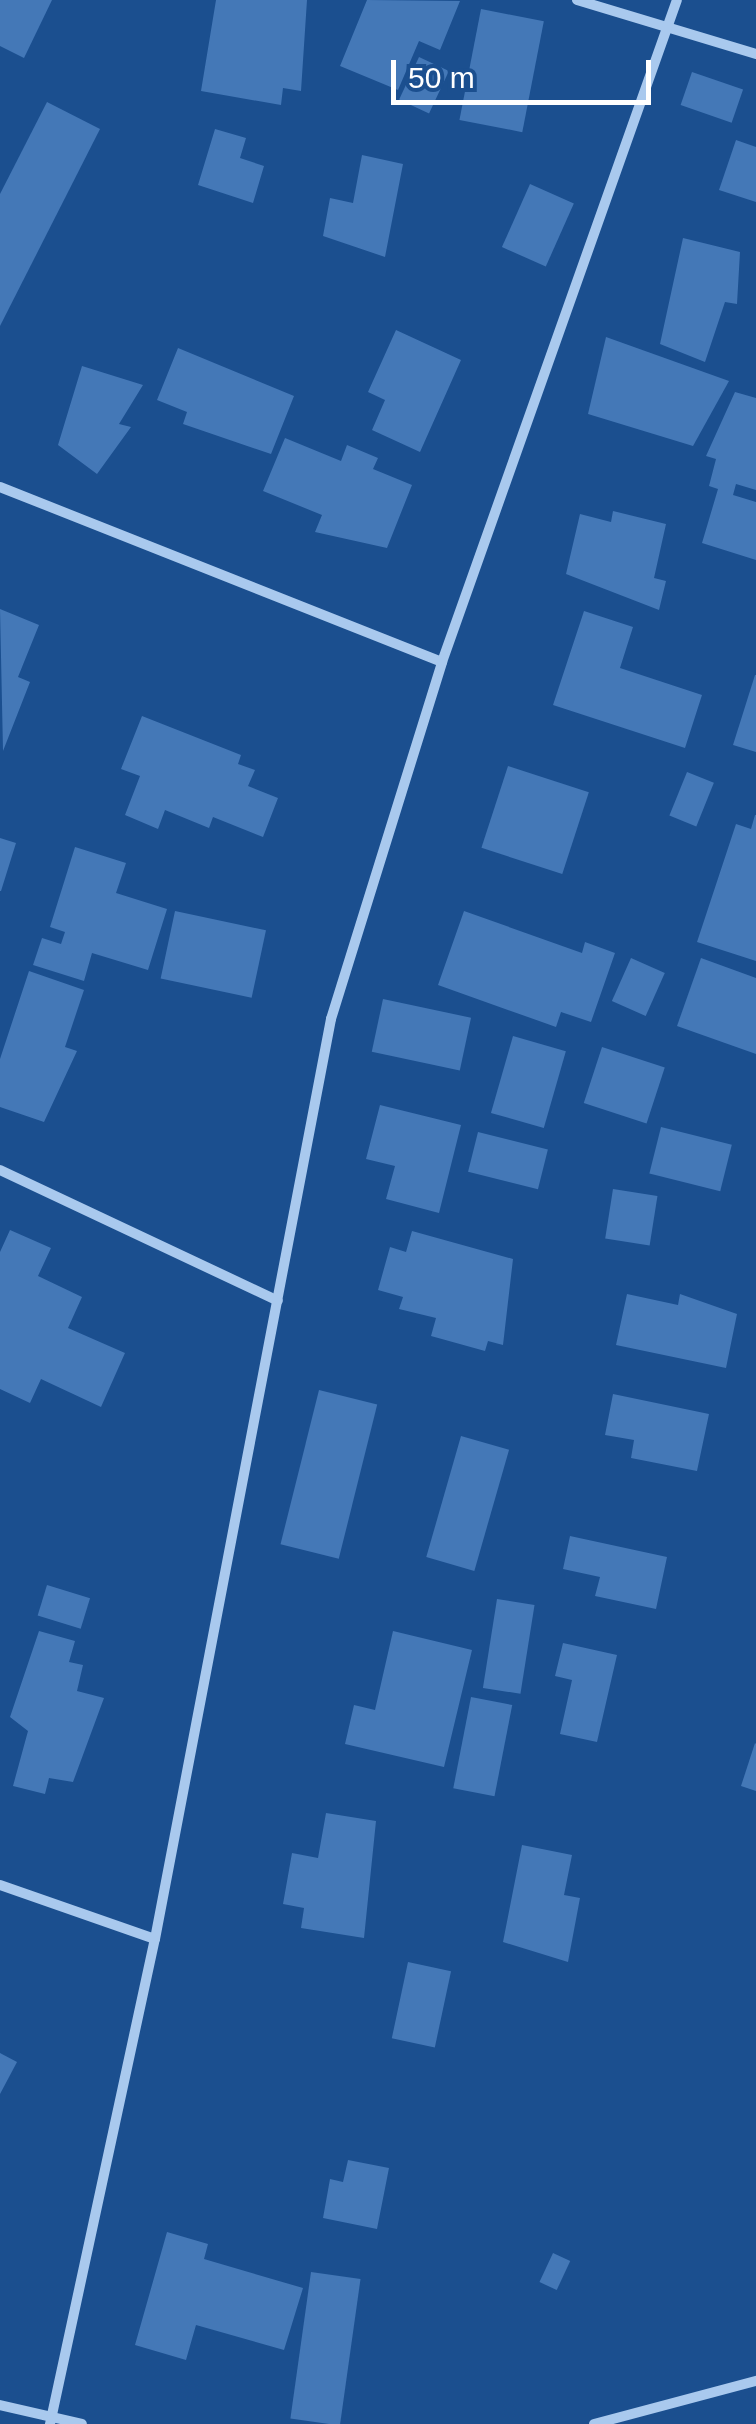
<!DOCTYPE html>
<style>
body{margin:0}
#map{position:relative;width:756px;height:2424px;overflow:hidden;background:#1b4f8f;font-family:Arial,sans-serif}
div>[style]{position:absolute}
.building>*{inset:0;background:#4478b7;transform-origin:0 0}
.minor>*{height:10px;margin:-5px;padding:0 5px;transform-origin:5px;border-radius:5px;background:#a9c9ee}
span{translate:-50% -50%;white-space:nowrap;text-align:center;line-height:1.15;-webkit-text-stroke:9px #1b4f8f;paint-order:stroke}
.scale{position:absolute;left:391px;top:60px;width:260px;height:45px;box-sizing:border-box;border:5px solid #fff;border-top:0;padding-left:12px;font-size:30px;line-height:35px;white-space:nowrap;color:#fff;-webkit-text-stroke:8px #1b4f8f;paint-order:stroke}
</style>
<div id="map">
<div class="building">
<div style="clip-path:polygon(0 0,52px 0,24px 58px,0 46px)"></div>
<div style="clip-path:polygon(216px 0,307px 0,301px 91px,283px 88px,281px 105px,201px 91px)"></div>
<div style="clip-path:polygon(367px 0,460px 1px,440px 50px,419px 41px,398px 90px,340px 66px)"></div>
<div style="left:481px;top:9px;width:64px;height:113px;rotate:11deg"></div>
<div style="left:419px;top:57px;width:33px;height:47px;rotate:25deg"></div>
<div style="left:692px;top:72px;width:54px;height:35px;rotate:19deg"></div>
<div style="clip-path:polygon(47px 102px,100px 129px,0 326px,0 194px)"></div>
<div style="clip-path:polygon(215px 129px,246px 138px,240px 158px,264px 166px,253px 203px,198px 185px)"></div>
<div style="clip-path:polygon(736px 140px,756px 147px,756px 202px,719px 190px)"></div>
<div style="clip-path:polygon(362px 155px,403px 164px,385px 257px,323px 236px,330px 198px,353px 203px)"></div>
<div style="left:530px;top:184px;width:48px;height:69px;rotate:24deg"></div>
<div style="clip-path:polygon(683px 238px,740px 252px,737px 304px,725px 302px,705px 362px,660px 344px)"></div>
<div style="clip-path:polygon(396px 330px,461px 360px,420px 452px,372px 430px,385px 400px,368px 392px)"></div>
<div style="clip-path:polygon(606px 337px,729px 381px,693px 446px,588px 414px)"></div>
<div style="clip-path:polygon(178px 348px,294px 396px,271px 454px,183px 424px,187px 412px,157px 400px)"></div>
<div style="clip-path:polygon(82px 366px,143px 385px,119px 424px,131px 427px,97px 474px,58px 445px)"></div>
<div style="clip-path:polygon(735px 392px,756px 398px,756px 490px,736px 484px,733px 495px,756px 502px,756px 560px,702px 543px,718px 489px,709px 486px,716px 459px,706px 456px)"></div>
<div style="clip-path:polygon(285px 438px,341px 461px,347px 445px,378px 458px,373px 469px,412px 485px,387px 548px,315px 532px,322px 515px,263px 491px)"></div>
<div style="clip-path:polygon(613px 511px,666px 524px,654px 578px,666px 581px,659px 610px,566px 574px,580px 514px,611px 522px)"></div>
<div style="clip-path:polygon(0 609px,39px 625px,18px 677px,30px 682px,3px 751px)"></div>
<div style="clip-path:polygon(584px 611px,633px 627px,620px 668px,702px 695px,685px 748px,553px 705px)"></div>
<div style="clip-path:polygon(755px 675px,756px 675px,756px 752px,733px 745px)"></div>
<div style="clip-path:polygon(142px 716px,241px 755px,238px 764px,255px 770px,248px 786px,278px 798px,263px 837px,213px 817px,209px 828px,165px 810px,158px 829px,125px 815px,140px 776px,121px 769px)"></div>
<div style="left:508px;top:766px;width:85px;height:86px;rotate:18deg"></div>
<div style="left:687px;top:772px;width:29px;height:47px;rotate:22deg"></div>
<div style="clip-path:polygon(755px 815px,756px 815px,756px 961px,697px 942px,736px 824px,751px 829px)"></div>
<div style="clip-path:polygon(0 838px,16px 843px,1px 891px,0 891px)"></div>
<div style="clip-path:polygon(75px 847px,126px 863px,116px 893px,167px 909px,148px 970px,92px 953px,84px 981px,33px 965px,42px 938px,61px 944px,65px 932px,50px 927px)"></div>
<div style="left:175px;top:911px;width:93px;height:69px;rotate:12deg"></div>
<div style="clip-path:polygon(464px 911px,582px 953px,585px 942px,615px 953px,591px 1022px,561px 1012px,556px 1027px,438px 985px)"></div>
<div style="left:631px;top:958px;width:37px;height:47px;rotate:24deg"></div>
<div style="clip-path:polygon(701px 958px,756px 978px,756px 1054px,677px 1026px)"></div>
<div style="clip-path:polygon(29px 971px,84px 990px,65px 1047px,77px 1051px,44px 1122px,0 1107px,0 1059px)"></div>
<div style="left:383px;top:999px;width:90px;height:54px;rotate:12deg"></div>
<div style="left:513px;top:1036px;width:55px;height:80px;rotate:16deg"></div>
<div style="left:602px;top:1047px;width:66px;height:59px;rotate:18deg"></div>
<div style="clip-path:polygon(380px 1105px,461px 1125px,439px 1213px,386px 1199px,395px 1166px,366px 1159px)"></div>
<div style="left:661px;top:1127px;width:73px;height:48px;rotate:14deg"></div>
<div style="left:478px;top:1132px;width:72px;height:41px;rotate:14deg"></div>
<div style="left:613px;top:1189px;width:45px;height:50px;rotate:9deg"></div>
<div style="clip-path:polygon(10px 1230px,51px 1248px,38px 1276px,82px 1297px,68px 1328px,125px 1353px,101px 1407px,41px 1379px,30px 1403px,0 1389px,0 1252px)"></div>
<div style="clip-path:polygon(412px 1231px,513px 1259px,503px 1345px,488px 1341px,485px 1351px,431px 1336px,436px 1318px,399px 1309px,403px 1297px,378px 1290px,390px 1247px,406px 1252px)"></div>
<div style="clip-path:polygon(627px 1294px,678px 1305px,680px 1294px,737px 1314px,726px 1368px,616px 1345px)"></div>
<div style="left:319px;top:1390px;width:60px;height:159px;rotate:14deg"></div>
<div style="clip-path:polygon(613px 1394px,709px 1414px,697px 1471px,631px 1458px,634px 1440px,605px 1435px)"></div>
<div style="left:461px;top:1436px;width:50px;height:126px;rotate:16deg"></div>
<div style="clip-path:polygon(570px 1536px,667px 1557px,656px 1609px,595px 1596px,600px 1577px,563px 1569px)"></div>
<div style="left:47px;top:1585px;width:45px;height:32px;rotate:17deg"></div>
<div style="left:497px;top:1599px;width:38px;height:90px;rotate:9deg"></div>
<div style="clip-path:polygon(39px 1631px,75px 1641px,69px 1662px,83px 1665px,77px 1691px,104px 1698px,73px 1782px,49px 1778px,45px 1794px,13px 1786px,28px 1731px,10px 1717px)"></div>
<div style="clip-path:polygon(393px 1631px,472px 1650px,444px 1767px,345px 1744px,354px 1705px,375px 1710px)"></div>
<div style="clip-path:polygon(563px 1643px,617px 1655px,597px 1742px,560px 1734px,572px 1680px,555px 1676px)"></div>
<div style="left:471px;top:1697px;width:42px;height:93px;rotate:11deg"></div>
<div style="clip-path:polygon(755px 1743px,756px 1744px,756px 1791px,741px 1786px)"></div>
<div style="clip-path:polygon(326px 1813px,376px 1821px,364px 1938px,301px 1928px,304px 1908px,283px 1904px,292px 1853px,318px 1858px)"></div>
<div style="clip-path:polygon(522px 1845px,572px 1855px,564px 1895px,580px 1898px,568px 1962px,503px 1942px)"></div>
<div style="left:408px;top:1962px;width:44px;height:78px;rotate:12deg"></div>
<div style="clip-path:polygon(0 2053px,17px 2062px,0 2094px)"></div>
<div style="clip-path:polygon(348px 2160px,389px 2168px,377px 2229px,323px 2218px,330px 2179px,343px 2182px)"></div>
<div style="clip-path:polygon(167px 2232px,208px 2244px,204px 2259px,303px 2288px,284px 2350px,196px 2325px,186px 2360px,135px 2345px)"></div>
<div style="left:553px;top:2253px;width:19px;height:32px;rotate:25deg"></div>
<div style="left:311px;top:2272px;width:50px;height:148px;rotate:8deg"></div>
</div>
<div class="minor">
<div style="left:577px;top:0;width:187px;rotate:16.8deg"></div>
<div style="left:0;top:487px;width:475px;rotate:21.6deg"></div>
<div style="left:0;top:1170px;width:307px;rotate:25.2deg"></div>
<div style="left:0;top:1885px;width:164px;rotate:19.2deg"></div>
<div style="left:0;top:2405px;width:84px;rotate:13deg"></div>
<div style="left:50px;top:2424px;width:496px;rotate:-77.8deg"></div>
<div style="left:155px;top:1939px;width:937px;rotate:-79.17deg"></div>
<div style="left:331px;top:1019px;width:374px;rotate:-72.7deg"></div>
<div style="left:442px;top:662px;width:702px;rotate:-70.46deg"></div>
<div style="left:594px;top:2424px;width:168px;rotate:-14.9deg"></div>
</div>
<div class="scale">50 m</div>
</div>
